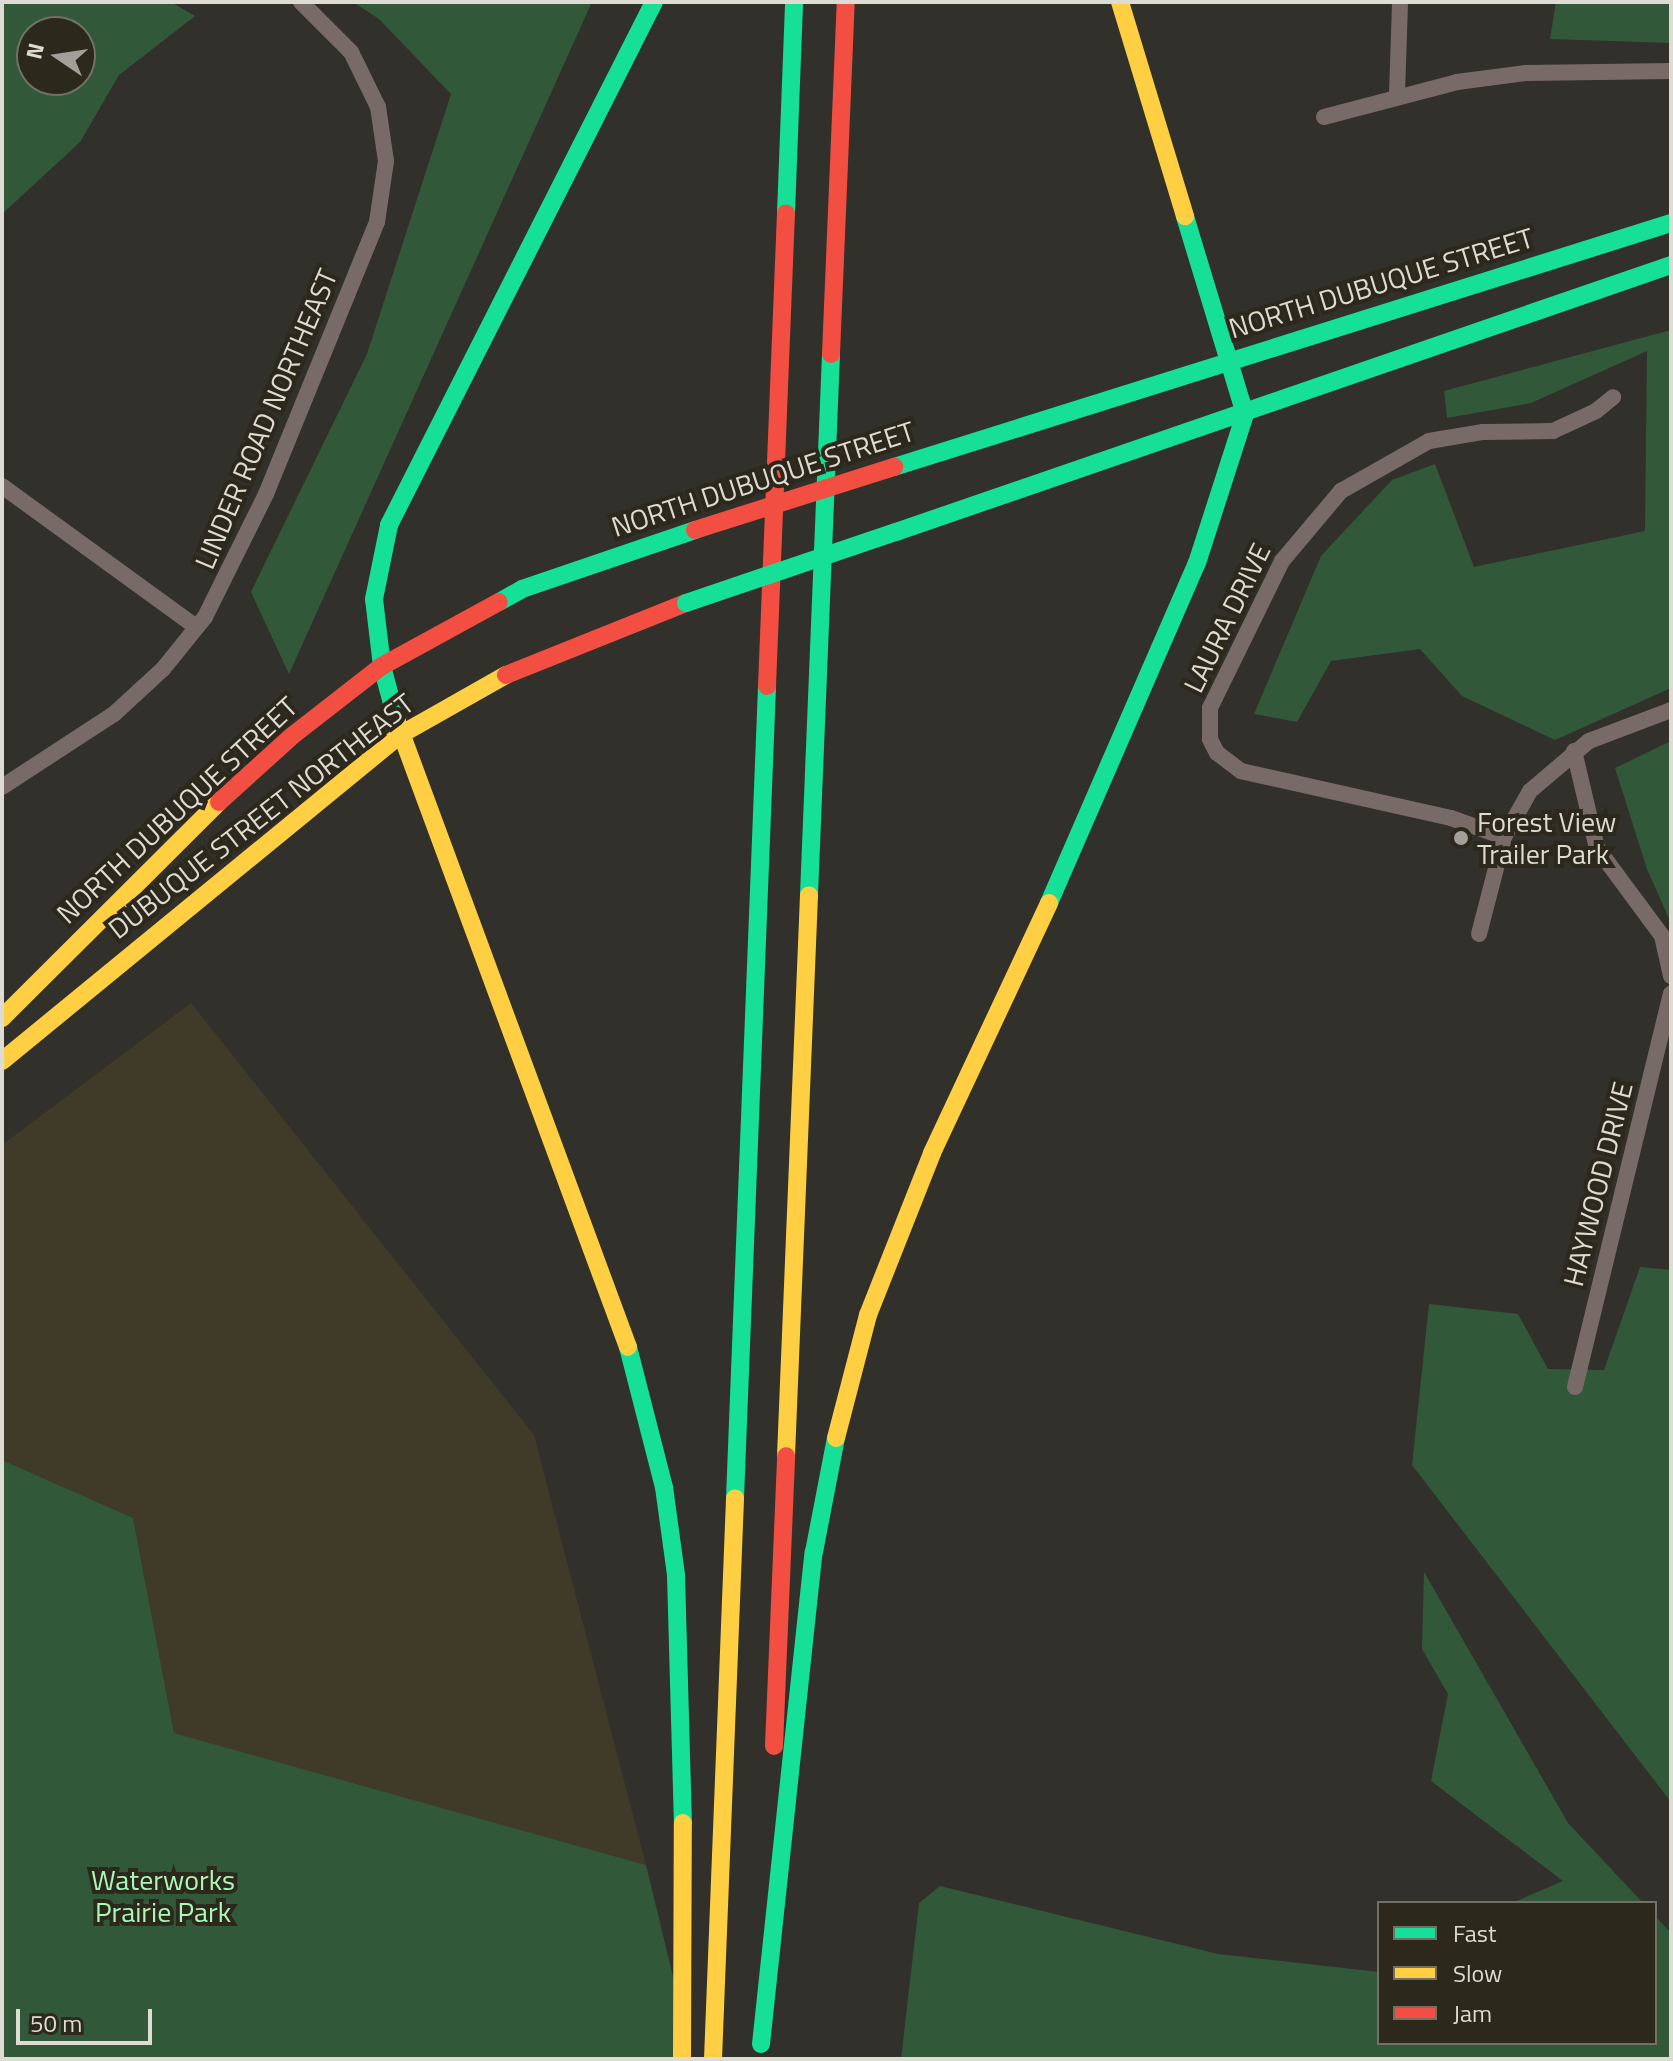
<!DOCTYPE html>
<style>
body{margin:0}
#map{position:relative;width:1673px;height:2061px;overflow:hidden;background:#32302a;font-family:"Titillium Web",sans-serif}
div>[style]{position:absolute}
.built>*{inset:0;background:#403a29}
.green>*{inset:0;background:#32583a}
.street>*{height:16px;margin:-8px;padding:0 8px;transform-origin:8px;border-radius:8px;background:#786b67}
.fast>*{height:18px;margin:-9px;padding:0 9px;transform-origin:9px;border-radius:9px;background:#16e098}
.slow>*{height:18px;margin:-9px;padding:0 9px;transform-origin:9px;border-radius:9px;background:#ffcf43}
.jam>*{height:18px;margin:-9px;padding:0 9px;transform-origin:9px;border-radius:9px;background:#f24e42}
.fast-bridge>*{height:18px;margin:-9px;padding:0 9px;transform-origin:9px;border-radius:9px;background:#16e098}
.jam-bridge>*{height:18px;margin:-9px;padding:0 9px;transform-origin:9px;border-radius:9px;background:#f24e42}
.dots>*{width:22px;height:22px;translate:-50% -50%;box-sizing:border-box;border:4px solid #2c281c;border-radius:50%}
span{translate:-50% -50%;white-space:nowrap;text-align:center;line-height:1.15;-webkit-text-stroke:8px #2c281c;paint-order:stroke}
.street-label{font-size:28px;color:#dedbd3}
.poi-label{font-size:28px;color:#dedbd3}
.left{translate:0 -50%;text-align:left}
.park-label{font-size:28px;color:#a9f8b9}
.frame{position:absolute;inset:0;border:4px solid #dedbd3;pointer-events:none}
.legend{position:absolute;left:1377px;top:1901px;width:280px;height:144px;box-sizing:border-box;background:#2c281c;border:2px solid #737065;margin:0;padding:10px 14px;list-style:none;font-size:24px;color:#dedbd3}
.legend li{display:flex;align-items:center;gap:16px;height:40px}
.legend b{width:40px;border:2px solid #737065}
.north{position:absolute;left:16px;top:16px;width:80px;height:80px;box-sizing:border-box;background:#2c281c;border:2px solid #737065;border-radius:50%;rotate:283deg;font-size:22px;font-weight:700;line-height:32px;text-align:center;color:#dedbd3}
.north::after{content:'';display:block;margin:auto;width:28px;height:36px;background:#a29f98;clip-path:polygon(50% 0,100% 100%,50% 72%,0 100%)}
.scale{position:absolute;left:16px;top:2009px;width:136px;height:36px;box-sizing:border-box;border:4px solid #dedbd3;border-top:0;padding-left:10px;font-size:24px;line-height:28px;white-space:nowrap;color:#dedbd3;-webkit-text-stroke:6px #2c281c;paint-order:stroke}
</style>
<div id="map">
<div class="built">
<div style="clip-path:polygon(191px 1003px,534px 1435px,646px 1865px,174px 1733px,133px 1518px,2px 1460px,2px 1145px)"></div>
</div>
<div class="green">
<div style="clip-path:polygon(evenodd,2px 2px,171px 2px,195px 16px,119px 75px,80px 142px,2px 214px,2px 2px,32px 32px,80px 32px,80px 80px,32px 80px,32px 32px)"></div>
<div style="clip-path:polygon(353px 2px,592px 2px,289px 674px,251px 592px,367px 354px,451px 94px,379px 19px)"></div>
<div style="clip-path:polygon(1556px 2px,1671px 2px,1671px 43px,1550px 39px)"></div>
<div style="clip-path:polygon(1671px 330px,1671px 688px,1555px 740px,1462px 696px,1420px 649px,1331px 661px,1297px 722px,1254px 714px,1321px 556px,1392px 480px,1435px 464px,1474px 567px,1645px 531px,1647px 351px,1531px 403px,1447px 418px,1444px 391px)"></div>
<div style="clip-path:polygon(1671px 741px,1671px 923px,1647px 869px,1615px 768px)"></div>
<div style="clip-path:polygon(1640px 1267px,1671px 1270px,1671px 1802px,1412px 1465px,1429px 1304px,1518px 1314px,1548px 1369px,1604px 1370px)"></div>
<div style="clip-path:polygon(2px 1460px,133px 1518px,174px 1733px,646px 1865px,683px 2018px,681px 2059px,2px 2059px)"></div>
<div style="clip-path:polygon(1424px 1572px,1568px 1823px,1643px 1903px,1512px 1903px,1563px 1881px,1431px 1781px,1448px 1694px,1422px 1649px)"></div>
<div style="clip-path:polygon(940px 1886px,1218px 1954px,1379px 1972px,1379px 2043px,1655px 2043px,1655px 1916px,1671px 1933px,1671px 2059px,901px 2059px,919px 1903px)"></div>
</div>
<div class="street">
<div style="left:1397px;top:94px;width:92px;rotate:-88.1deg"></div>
<div style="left:1324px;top:117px;width:138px;rotate:-14.7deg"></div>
<div style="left:1457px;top:82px;width:70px;rotate:-7.4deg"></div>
<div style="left:1526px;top:73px;width:145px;rotate:-0.8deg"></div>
<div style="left:2px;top:486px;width:240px;rotate:36deg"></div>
<div style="left:1574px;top:751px;width:100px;rotate:76.7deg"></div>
<div style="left:1597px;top:848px;width:109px;rotate:53.5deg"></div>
<div style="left:1662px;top:936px;width:41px;rotate:77.3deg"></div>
<div style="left:2px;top:787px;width:134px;rotate:-33.1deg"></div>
<div style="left:114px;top:714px;width:67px;rotate:-42.6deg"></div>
<div style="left:163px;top:669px;width:67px;rotate:-51.1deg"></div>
<div style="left:205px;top:617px;width:137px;rotate:-63.6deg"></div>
<div style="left:266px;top:494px;width:294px;rotate:-67.8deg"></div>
<div style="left:377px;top:222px;width:62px;rotate:-81.6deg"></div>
<div style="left:386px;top:161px;width:55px;rotate:-98.4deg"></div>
<div style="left:378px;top:107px;width:61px;rotate:-116.1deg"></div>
<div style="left:351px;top:52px;width:71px;rotate:-135deg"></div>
<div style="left:1504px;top:837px;width:56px;rotate:-160.3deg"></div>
<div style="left:1451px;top:818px;width:215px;rotate:-167.4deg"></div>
<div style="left:1241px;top:771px;width:30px;rotate:-143deg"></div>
<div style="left:1217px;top:753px;width:16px;rotate:-117deg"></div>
<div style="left:1210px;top:739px;width:31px;rotate:-90deg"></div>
<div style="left:1210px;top:708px;width:164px;rotate:-63.9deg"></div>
<div style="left:1282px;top:561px;width:92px;rotate:-49.9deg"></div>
<div style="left:1341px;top:491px;width:101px;rotate:-29.6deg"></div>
<div style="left:1429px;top:441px;width:55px;rotate:-9.5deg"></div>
<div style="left:1483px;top:432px;width:70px;rotate:-0.8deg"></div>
<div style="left:1553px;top:431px;width:47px;rotate:-24.9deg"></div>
<div style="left:1596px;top:411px;width:22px;rotate:-39deg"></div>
<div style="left:1479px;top:934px;width:100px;rotate:-75.5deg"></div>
<div style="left:1504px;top:837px;width:53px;rotate:-60.5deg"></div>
<div style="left:1530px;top:791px;width:77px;rotate:-40.3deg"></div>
<div style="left:1589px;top:741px;width:88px;rotate:-20.7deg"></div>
<div style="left:1575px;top:1387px;width:405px;rotate:-76.3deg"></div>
</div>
<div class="fast">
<div style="left:786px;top:213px;width:211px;rotate:-87.8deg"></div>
<div style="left:894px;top:467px;width:814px;rotate:-17.43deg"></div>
<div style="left:896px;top:532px;width:820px;rotate:-19.01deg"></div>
<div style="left:499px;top:602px;width:26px;rotate:-29deg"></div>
<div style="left:522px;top:589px;width:183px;rotate:-18.8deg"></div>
<div style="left:397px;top:722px;width:58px;rotate:-105deg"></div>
<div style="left:382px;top:666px;width:67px;rotate:-96.8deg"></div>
<div style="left:374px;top:599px;width:76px;rotate:-78.5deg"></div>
<div style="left:389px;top:525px;width:586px;rotate:-63.13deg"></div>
<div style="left:809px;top:895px;width:541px;rotate:-87.67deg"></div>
<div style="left:1049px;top:903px;width:371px;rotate:-66.5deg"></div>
<div style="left:1197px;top:563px;width:157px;rotate:-72.1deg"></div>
<div style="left:1245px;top:414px;width:207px;rotate:-106.9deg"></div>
<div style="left:628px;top:1347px;width:145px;rotate:75.6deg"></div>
<div style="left:664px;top:1487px;width:89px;rotate:82.2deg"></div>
<div style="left:676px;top:1575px;width:248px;rotate:88.4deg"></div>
<div style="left:735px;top:1498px;width:813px;rotate:-87.74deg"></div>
<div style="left:761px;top:2044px;width:495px;rotate:-83.9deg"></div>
<div style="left:814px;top:1552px;width:116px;rotate:-79.1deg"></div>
</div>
<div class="slow">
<div style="left:1120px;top:2px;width:224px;rotate:73.1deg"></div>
<div style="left:397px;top:722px;width:666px;rotate:69.72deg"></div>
<div style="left:2px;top:1018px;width:306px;rotate:-44.9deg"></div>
<div style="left:2px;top:1061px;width:514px;rotate:-39.32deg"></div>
<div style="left:400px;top:735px;width:122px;rotate:-29.5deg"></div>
<div style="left:836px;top:1438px;width:127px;rotate:-75.4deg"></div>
<div style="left:868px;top:1315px;width:174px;rotate:-68.4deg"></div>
<div style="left:932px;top:1153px;width:276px;rotate:-64.9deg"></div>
<div style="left:786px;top:1456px;width:561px;rotate:-87.65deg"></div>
<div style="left:682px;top:2059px;width:236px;rotate:-89.8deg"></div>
<div style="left:713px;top:2059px;width:561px;rotate:-87.75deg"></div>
</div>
<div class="jam">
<div style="left:831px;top:354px;width:352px;rotate:-87.6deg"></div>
<div style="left:506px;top:675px;width:194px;rotate:-21.8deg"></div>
<div style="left:767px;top:686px;width:473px;rotate:-87.7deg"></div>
<div style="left:219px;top:802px;width:98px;rotate:-42.1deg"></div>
<div style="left:292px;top:736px;width:114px;rotate:-37.9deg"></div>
<div style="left:382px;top:666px;width:133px;rotate:-28.7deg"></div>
<div style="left:774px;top:1746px;width:290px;rotate:-87.6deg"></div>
</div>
<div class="fast-bridge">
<div style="left:686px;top:603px;width:222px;rotate:-18.7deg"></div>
</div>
<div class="jam-bridge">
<div style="left:695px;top:530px;width:209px;rotate:-17.6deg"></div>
</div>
<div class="dots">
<div style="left:1461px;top:838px;background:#a29f98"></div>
</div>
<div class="street-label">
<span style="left:1381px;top:283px;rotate:-17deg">NORTH DUBUQUE STREET</span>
<span style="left:266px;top:419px;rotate:-67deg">LINDER ROAD NORTHEAST</span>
<span style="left:763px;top:479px;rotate:-18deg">NORTH DUBUQUE STREET</span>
<span style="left:1227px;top:618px;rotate:-64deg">LAURA DRIVE</span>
<span style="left:177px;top:810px;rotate:-43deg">NORTH DUBUQUE STREET</span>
<span style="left:261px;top:816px;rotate:-38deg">DUBUQUE STREET NORTHEAST</span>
<span style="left:1598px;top:1184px;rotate:-76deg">HAYWOOD DRIVE</span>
</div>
<div class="poi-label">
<span class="left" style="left:1477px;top:838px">Forest View<br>Trailer Park</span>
</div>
<div class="park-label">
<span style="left:163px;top:1896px">Waterworks<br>Prairie Park</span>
</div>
<div class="frame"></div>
<ul class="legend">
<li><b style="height:10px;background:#16e098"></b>Fast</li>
<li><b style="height:10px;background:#ffcf43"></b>Slow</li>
<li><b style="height:10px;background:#f24e42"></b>Jam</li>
</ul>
<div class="north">N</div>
<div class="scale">50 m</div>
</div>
